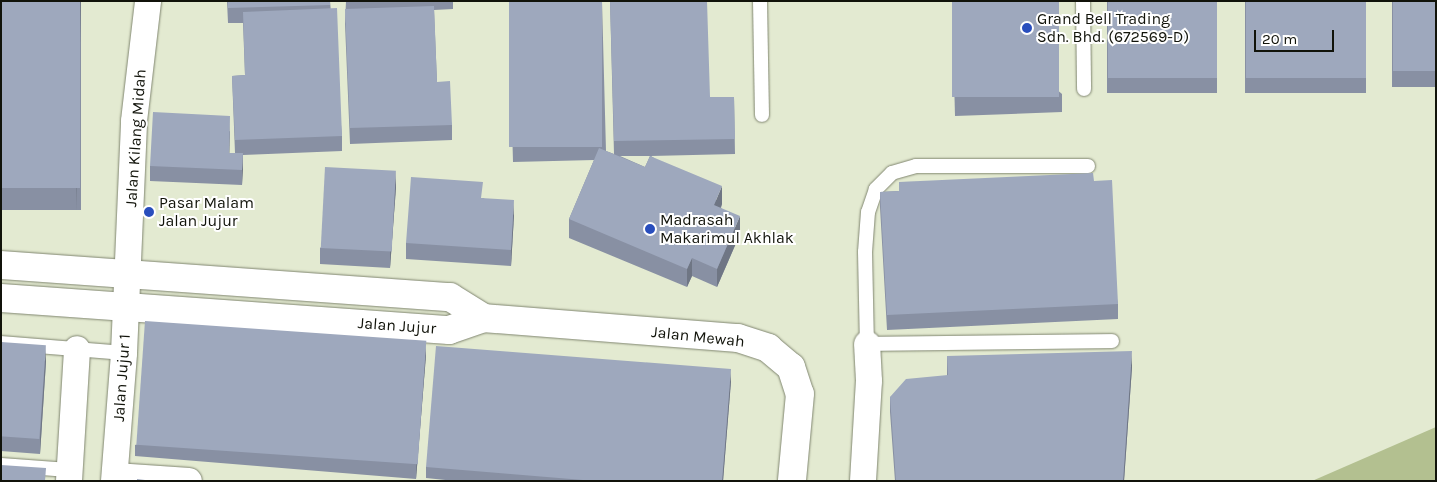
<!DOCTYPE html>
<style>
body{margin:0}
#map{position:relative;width:1437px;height:482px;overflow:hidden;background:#e3ead1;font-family:Karla,sans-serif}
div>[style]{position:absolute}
.green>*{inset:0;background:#b3c090}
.roads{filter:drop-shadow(0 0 1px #808670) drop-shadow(0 0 1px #808670)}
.service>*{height:14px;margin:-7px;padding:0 7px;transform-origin:7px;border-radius:7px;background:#fff}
.minor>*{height:26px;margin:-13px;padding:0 13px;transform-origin:13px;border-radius:13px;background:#fff}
.tertiary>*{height:28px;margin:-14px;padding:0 14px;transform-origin:14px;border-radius:14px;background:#fff}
.wall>*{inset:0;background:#8890a3;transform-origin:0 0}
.shaded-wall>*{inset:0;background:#6f7684}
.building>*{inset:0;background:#9ea8bd;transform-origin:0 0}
.dots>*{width:14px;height:14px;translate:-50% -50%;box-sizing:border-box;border:2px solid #fff;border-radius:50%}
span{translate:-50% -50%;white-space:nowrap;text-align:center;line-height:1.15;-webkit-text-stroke:4px #fff;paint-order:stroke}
.poi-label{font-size:16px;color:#11130a}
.left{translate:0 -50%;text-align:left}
.street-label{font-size:16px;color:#11130a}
.frame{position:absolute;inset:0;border:2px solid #11130a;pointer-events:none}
.scale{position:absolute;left:1254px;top:30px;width:80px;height:22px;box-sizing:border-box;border:2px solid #11130a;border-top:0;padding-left:6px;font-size:15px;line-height:18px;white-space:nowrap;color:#11130a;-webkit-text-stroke:4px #fff;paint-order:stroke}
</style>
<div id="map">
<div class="green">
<div style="clip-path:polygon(1436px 427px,1436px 481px,1312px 481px)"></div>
</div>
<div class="roads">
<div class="service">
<div style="left:760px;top:1px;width:114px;rotate:89deg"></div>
<div style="left:1083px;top:1px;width:88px;rotate:89.3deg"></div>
<div style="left:1088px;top:166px;width:172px;rotate:180deg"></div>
<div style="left:916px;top:166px;width:25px;rotate:164deg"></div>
<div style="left:892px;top:173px;width:23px;rotate:135deg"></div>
<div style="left:876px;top:189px;width:24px;rotate:109deg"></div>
<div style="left:868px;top:212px;width:40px;rotate:94.3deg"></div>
<div style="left:865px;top:252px;width:92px;rotate:88.8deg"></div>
<div style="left:867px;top:344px;width:245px;rotate:-0.7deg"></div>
<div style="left:1px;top:343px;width:123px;rotate:4.6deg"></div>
<div style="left:1px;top:465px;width:68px;rotate:4.2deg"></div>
</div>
<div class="minor">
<div style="left:115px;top:476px;width:74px;rotate:3.9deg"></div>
<div style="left:69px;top:481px;width:132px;rotate:-86.5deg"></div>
<div style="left:114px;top:481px;width:128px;rotate:-85.5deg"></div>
<div style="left:124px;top:353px;width:232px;rotate:-87.5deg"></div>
<div style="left:134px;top:121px;width:121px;rotate:-83.3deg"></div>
<div style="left:863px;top:481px;width:100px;rotate:-86.6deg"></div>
<div style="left:869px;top:381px;width:37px;rotate:-93deg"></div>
</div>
<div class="tertiary">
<div style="left:1px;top:265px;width:450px;rotate:4.1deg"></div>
<div style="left:450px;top:297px;width:39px;rotate:32deg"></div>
<div style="left:1px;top:298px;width:449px;rotate:4.1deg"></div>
<div style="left:449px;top:330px;width:36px;rotate:-19deg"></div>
<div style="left:483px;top:318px;width:256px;rotate:4.5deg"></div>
<div style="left:738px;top:338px;width:32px;rotate:18deg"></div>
<div style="left:768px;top:348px;width:30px;rotate:40deg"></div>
<div style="left:791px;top:367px;width:28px;rotate:72deg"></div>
<div style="left:800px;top:394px;width:87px;rotate:95.3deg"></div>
</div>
</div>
<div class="wall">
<div style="left:1px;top:1px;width:80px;height:209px"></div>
<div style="clip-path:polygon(227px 1px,330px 1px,342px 136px,342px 151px,243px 155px,242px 185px,150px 181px,150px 166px,230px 131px,229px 153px,235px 153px,232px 76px,245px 75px,243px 23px,228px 23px)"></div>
<div style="clip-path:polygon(346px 1px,453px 1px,453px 9px,434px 10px,437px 82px,452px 125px,452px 140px,350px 144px,345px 24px)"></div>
<div style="clip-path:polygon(evenodd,602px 1px,606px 151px,614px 154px,610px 1px,710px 97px,734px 97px,735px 154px,651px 156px,722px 204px,721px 208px,740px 234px,717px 287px,692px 276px,687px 287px,569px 238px,569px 219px,594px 160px,513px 162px,509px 15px,602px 1px,620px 156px,650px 156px,645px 167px,620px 156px)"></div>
<div style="clip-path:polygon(952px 1px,1062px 94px,1062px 112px,955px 116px)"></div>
<div style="left:1107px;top:1px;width:110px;height:92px"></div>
<div style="left:1245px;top:1px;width:121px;height:92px"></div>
<div style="left:1392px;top:1px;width:44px;height:86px"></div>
<div style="clip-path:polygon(1094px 181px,1118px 304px,1118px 319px,887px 330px,880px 207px,880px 192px,899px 191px,899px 182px)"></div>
<div style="clip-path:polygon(396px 187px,390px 268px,320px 264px,320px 248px)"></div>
<div style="clip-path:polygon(483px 198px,514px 215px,511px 266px,406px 259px,406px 243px)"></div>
<div style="clip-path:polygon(1px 342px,46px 361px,40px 454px,1px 451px)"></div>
<div style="clip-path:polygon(426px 355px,416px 479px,135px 456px,135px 445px)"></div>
<div style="clip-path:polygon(947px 356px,1132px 367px,1124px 481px,895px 481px,890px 412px,890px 397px,947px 376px)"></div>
<div style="clip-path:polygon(731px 381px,723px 481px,455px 481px,426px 478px,426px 467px)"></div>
</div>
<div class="shaded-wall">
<div style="clip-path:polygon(80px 1px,81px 1px,76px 211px,76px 190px)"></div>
<div style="clip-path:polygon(230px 116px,230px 131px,229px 168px,229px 153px)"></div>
<div style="clip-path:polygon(243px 153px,243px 169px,242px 185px,242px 170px)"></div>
<div style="clip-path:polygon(396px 171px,396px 187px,390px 268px,390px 253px)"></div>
<div style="clip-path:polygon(722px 186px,722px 204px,714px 223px,714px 205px)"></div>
<div style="clip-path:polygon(514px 200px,514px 215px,511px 266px,511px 250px)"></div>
<div style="clip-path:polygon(740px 216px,740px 234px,717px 287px,717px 269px)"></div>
<div style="clip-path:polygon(692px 258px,692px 276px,687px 287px,687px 269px)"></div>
<div style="clip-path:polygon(426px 343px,426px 355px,416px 479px,416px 468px)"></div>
<div style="clip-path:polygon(46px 345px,46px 361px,40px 454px,40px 438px)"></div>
<div style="clip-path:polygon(1132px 351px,1132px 367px,1124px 481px,1123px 481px)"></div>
<div style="clip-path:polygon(731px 369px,731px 381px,723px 481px,722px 481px)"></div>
</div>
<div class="building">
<div style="left:1px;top:1px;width:79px;height:187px"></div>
<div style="clip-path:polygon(228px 1px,330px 1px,330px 5px,228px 8px)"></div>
<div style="left:509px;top:1px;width:93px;height:146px"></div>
<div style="clip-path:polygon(610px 1px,707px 1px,710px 97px,734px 97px,735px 139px,614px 141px)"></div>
<div style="left:952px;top:1px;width:107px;height:96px"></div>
<div style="left:1108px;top:1px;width:109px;height:77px"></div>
<div style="left:1246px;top:1px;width:120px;height:77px"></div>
<div style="left:1393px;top:1px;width:43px;height:70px"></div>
<div style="clip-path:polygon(434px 6px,437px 82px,450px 81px,452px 125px,350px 128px,345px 9px)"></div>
<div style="clip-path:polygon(337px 8px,342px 136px,235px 140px,232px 76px,245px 75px,243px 12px)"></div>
<div style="clip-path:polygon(153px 112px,230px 116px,229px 153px,243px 153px,242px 170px,150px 166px)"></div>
<div style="clip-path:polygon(599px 148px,645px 167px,650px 156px,722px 186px,714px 205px,740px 216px,717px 269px,692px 258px,687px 269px,569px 219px)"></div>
<div style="left:325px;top:167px;width:71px;height:81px;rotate:3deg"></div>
<div style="clip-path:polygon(1093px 173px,1094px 181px,1112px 180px,1118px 304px,887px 315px,880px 192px,899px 191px,899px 182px)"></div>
<div style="clip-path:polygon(411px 177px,483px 182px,481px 198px,514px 200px,511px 250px,406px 243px)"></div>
<div style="left:145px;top:321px;width:282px;height:124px;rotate:4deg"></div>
<div style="left:1px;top:342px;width:45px;height:94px;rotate:4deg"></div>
<div style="clip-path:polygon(436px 346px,731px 369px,722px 481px,595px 481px,426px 467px)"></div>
<div style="clip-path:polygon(1132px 351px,1123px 481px,896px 481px,890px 397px,906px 379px,948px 375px,947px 356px)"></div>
<div style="clip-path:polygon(1px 465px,46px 468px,45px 481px,1px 481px)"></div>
<div style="clip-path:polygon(137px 479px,153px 481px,137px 481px)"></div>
</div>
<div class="dots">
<div style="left:1027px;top:28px;background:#294ebd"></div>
<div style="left:149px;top:212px;background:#294ebd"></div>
<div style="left:650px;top:229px;background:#294ebd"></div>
</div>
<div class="poi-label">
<span class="left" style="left:1037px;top:28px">Grand Bell Trading<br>Sdn. Bhd. (672569-D)</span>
<span class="left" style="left:159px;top:212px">Pasar Malam<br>Jalan Jujur</span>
<span class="left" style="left:660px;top:229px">Madrasah<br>Makarimul Akhlak</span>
</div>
<div class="street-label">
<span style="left:136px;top:138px;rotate:-86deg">Jalan Kilang Midah</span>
<span style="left:397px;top:326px;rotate:4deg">Jalan Jujur</span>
<span style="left:698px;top:337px;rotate:6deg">Jalan Mewah</span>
<span style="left:122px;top:378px;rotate:-86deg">Jalan Jujur 1</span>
</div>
<div class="frame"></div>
<div class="scale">20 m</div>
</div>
